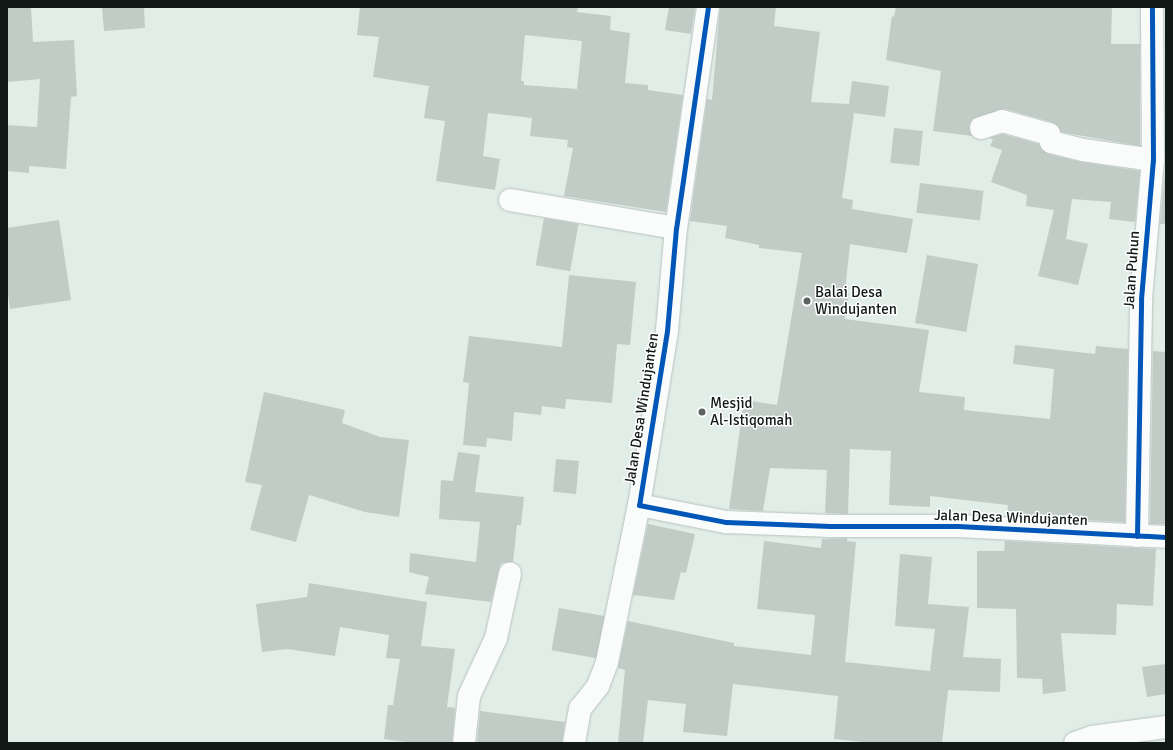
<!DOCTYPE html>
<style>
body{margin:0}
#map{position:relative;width:1173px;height:750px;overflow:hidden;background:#e1ede7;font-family:Signika,sans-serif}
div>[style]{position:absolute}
.building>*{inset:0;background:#c2ccc7;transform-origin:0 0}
.roads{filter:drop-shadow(0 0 1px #b8c2bd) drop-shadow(0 0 1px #b8c2bd)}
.minor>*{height:22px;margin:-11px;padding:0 11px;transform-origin:11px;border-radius:11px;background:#fafcfb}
.cycleway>*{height:5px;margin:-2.5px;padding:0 2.5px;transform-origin:2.5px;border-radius:2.5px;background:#0057b8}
.dots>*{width:11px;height:11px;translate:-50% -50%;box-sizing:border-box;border:2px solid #fff;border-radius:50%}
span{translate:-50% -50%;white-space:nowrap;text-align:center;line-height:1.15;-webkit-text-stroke:3px #fff;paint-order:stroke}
.street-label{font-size:15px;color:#111a16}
.poi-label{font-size:15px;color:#111a16}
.left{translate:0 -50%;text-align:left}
.frame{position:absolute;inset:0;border:8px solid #111a16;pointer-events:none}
</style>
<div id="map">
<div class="building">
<div style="clip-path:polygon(7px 7px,31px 7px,33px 42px,74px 40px,77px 96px,71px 97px,66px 169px,29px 166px,29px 173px,7px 171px,7px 125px,37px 127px,40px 79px,7px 82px)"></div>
<div style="clip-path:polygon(102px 7px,144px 7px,145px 28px,104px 31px)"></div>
<div style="clip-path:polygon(evenodd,360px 7px,578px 7px,577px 12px,611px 16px,610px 30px,630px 33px,625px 83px,648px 85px,648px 90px,683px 95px,666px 212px,564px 196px,573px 148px,567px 147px,568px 140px,530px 136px,532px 118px,488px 113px,483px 156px,500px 159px,495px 190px,436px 181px,445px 121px,424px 118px,429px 86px,373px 77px,379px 37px,357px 35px,360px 7px,525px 35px,582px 41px,577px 89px,524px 85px,524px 81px,521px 81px,525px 35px)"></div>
<div style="clip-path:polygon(669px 7px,695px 7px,691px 34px,665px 30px)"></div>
<div style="clip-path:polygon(720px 7px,776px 7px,774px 26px,820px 32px,811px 102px,849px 104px,852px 81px,889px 86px,885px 117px,854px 113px,842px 198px,853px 200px,852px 209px,913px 219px,907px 253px,850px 244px,845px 292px,849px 293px,845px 319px,929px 330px,919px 392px,965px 397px,964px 410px,1050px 419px,1054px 369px,1013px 364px,1015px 345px,1095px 354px,1096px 346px,1128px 349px,1125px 522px,1007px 516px,1008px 505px,930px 496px,930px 507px,889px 505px,891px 451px,850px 449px,848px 514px,825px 513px,827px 470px,770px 468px,763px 511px,729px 509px,744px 400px,777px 405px,802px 253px,759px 248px,759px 245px,725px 238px,727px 226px,690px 221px,707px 99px,712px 100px)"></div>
<div style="clip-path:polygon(896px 7px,1112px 7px,1111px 44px,1140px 44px,1140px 146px,1061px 132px,1052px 122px,1005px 109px,972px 119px,969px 126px,972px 136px,933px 131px,941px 71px,886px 60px,892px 16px,894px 17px)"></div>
<div style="clip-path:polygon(1165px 44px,1166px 44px,1166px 224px,1160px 224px,1166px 160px)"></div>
<div style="left:894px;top:128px;width:29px;height:35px;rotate:6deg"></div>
<div style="clip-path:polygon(1002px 134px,1039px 144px,1048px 154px,1081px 162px,1140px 171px,1135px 222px,1109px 219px,1111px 202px,1072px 199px,1066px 239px,1088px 244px,1078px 285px,1038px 276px,1054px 210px,1026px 206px,1027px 195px,991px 182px,1002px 150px,990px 146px,993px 139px,989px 138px)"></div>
<div style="left:920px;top:183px;width:64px;height:30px;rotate:7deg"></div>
<div style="left:544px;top:218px;width:35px;height:48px;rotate:10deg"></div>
<div style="clip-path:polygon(59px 220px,71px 300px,10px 309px,7px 287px,7px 228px)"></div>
<div style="left:927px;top:255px;width:52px;height:69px;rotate:10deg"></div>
<div style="clip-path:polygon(569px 275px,636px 282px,630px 345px,617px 344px,612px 403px,566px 399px,565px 409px,542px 406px,541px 415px,514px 412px,512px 441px,487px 438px,486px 447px,463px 445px,469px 383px,463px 382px,469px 336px,562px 347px)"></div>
<div style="clip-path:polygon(1153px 351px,1166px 352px,1166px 524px,1150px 524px)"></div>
<div style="clip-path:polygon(264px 392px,345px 410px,342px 423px,380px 437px,409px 440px,399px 517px,365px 512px,309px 495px,296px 542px,250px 530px,262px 485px,245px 482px)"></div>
<div style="clip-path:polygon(458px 452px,480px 455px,475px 492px,524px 497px,521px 525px,517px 525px,513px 562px,501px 563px,491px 602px,425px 594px,429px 577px,409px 572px,410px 553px,476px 562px,480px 522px,439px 519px,441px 480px,453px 481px)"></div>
<div style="left:556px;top:459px;width:23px;height:33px;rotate:5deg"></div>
<div style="clip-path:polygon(648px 524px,695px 534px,686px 573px,681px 572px,674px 600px,633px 595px)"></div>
<div style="clip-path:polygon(847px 538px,847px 541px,856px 542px,845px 662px,930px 671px,935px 629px,895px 626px,900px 554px,932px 557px,928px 604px,969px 607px,963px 657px,1001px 659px,1000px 692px,948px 690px,942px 743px,873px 743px,834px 739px,838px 696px,733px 684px,727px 736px,683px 732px,686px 704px,648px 700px,643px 743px,618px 743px,625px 670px,618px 668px,628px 621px,734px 643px,734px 646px,811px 655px,815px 615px,757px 609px,764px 541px,821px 548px,822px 539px)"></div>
<div style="clip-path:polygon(1005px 541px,1156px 549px,1153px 606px,1117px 604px,1116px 635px,1061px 633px,1066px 691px,1043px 694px,1042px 679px,1017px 678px,1016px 609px,977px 608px,977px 551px,1004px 551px)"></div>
<div style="clip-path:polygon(309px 583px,427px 602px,421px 646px,455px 649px,447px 707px,455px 708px,452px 743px,413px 743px,384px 739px,388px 705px,393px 705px,400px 659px,386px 658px,389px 635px,340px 627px,335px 656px,287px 649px,262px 652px,256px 604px,307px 597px)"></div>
<div style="left:559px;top:608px;width:46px;height:43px;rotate:10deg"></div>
<div style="clip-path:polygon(1166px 664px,1166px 694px,1147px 697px,1142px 667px)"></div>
<div style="clip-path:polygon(480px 711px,565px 722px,562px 743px,477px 743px)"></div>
</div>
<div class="roads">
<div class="minor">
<div style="left:708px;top:7px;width:223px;rotate:98.2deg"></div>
<div style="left:676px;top:228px;width:103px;rotate:95deg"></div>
<div style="left:667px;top:331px;width:176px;rotate:99.1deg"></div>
<div style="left:639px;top:505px;width:89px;rotate:11.1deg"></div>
<div style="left:726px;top:522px;width:104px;rotate:2.2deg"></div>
<div style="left:830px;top:526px;width:128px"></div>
<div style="left:958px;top:526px;width:208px;rotate:3deg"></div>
<div style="left:981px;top:128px;width:22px;rotate:-18deg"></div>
<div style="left:1002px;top:121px;width:49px;rotate:15.5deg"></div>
<div style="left:1049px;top:134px;width:8px;rotate:76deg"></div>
<div style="left:1051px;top:142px;width:33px;rotate:14deg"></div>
<div style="left:1083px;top:150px;width:71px;rotate:8.1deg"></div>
<div style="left:510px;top:200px;width:168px;rotate:9.6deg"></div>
<div style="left:1137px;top:536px;width:237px;rotate:-89deg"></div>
<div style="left:1141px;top:299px;width:140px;rotate:-85.1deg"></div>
<div style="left:1153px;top:160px;width:153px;rotate:-90.4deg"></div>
<div style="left:464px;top:743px;width:47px;rotate:-83.9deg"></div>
<div style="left:469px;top:696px;width:64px;rotate:-65deg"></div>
<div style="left:496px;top:638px;width:66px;rotate:-77.7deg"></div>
<div style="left:574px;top:743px;width:35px;rotate:-80deg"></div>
<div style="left:580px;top:709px;width:29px;rotate:-52deg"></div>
<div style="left:598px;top:686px;width:26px;rotate:-69deg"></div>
<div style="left:607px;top:662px;width:160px;rotate:-78.5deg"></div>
<div style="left:1075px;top:743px;width:18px;rotate:-19deg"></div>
<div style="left:1092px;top:737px;width:75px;rotate:-7.7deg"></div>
</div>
</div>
<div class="cycleway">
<div style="left:708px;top:7px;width:223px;rotate:98.2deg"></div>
<div style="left:676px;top:228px;width:103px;rotate:95deg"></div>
<div style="left:667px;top:331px;width:176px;rotate:99.1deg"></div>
<div style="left:639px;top:505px;width:89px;rotate:11.1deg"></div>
<div style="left:726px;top:522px;width:104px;rotate:2.2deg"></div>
<div style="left:830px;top:526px;width:128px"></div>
<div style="left:958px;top:526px;width:208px;rotate:3deg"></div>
<div style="left:1137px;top:536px;width:237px;rotate:-89deg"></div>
<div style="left:1141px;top:299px;width:140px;rotate:-85.1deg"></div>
<div style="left:1153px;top:160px;width:153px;rotate:-90.4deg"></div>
</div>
<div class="dots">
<div style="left:807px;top:301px;background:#5a645f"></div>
<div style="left:702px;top:412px;background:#5a645f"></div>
</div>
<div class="street-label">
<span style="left:1132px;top:270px;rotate:-86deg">Jalan Puhun</span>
<span style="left:642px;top:409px;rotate:-81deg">Jalan Desa Windujanten</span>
<span style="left:1011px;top:518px;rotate:2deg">Jalan Desa Windujanten</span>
</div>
<div class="poi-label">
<span class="left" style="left:815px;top:301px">Balai Desa<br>Windujanten</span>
<span class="left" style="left:710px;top:412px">Mesjid<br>Al-Istiqomah</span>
</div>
<div class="frame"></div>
</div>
